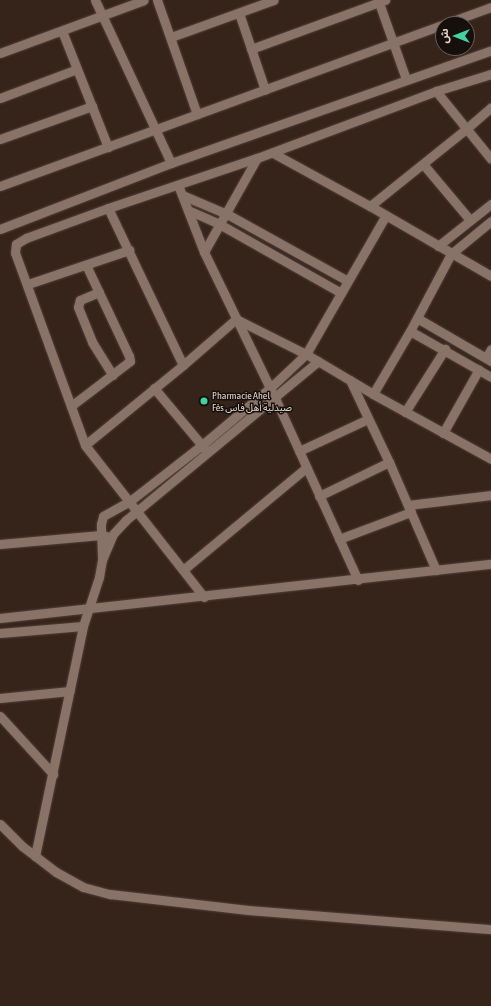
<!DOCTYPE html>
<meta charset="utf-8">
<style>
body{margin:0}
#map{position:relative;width:491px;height:1006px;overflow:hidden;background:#36231a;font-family:"Asap Condensed","Noto Sans Arabic",sans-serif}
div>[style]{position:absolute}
.roads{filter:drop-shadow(0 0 1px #50403a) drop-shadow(0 0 1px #50403a)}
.minor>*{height:9px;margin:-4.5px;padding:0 4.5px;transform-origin:4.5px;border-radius:4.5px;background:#897268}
.dots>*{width:11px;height:11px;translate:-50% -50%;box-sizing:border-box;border:2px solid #170f0b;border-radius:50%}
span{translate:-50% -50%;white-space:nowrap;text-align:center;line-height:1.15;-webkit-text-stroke:3px #170f0b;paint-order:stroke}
.poi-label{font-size:10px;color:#e2d5cf}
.left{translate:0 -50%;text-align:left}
.north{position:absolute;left:435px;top:16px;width:40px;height:40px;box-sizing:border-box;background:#170f0b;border:1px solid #685e59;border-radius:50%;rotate:270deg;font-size:11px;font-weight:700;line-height:16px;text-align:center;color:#e2d5cf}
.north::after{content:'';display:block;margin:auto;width:14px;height:18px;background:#41d4a1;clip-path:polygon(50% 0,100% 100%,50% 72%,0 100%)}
</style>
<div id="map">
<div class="roads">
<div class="minor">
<div style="left:95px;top:0;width:180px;rotate:65deg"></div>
<div style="left:157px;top:0;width:121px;rotate:70.7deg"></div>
<div style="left:378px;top:0;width:84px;rotate:70.5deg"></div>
<div style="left:239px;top:13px;width:81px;rotate:71.3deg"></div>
<div style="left:62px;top:31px;width:125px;rotate:68.4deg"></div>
<div style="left:171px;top:37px;width:109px;rotate:-19.8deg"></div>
<div style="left:251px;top:49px;width:143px;rotate:-20.1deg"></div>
<div style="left:0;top:53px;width:153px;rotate:-20.2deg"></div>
<div style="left:436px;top:91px;width:87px;rotate:51deg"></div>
<div style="left:0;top:98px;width:82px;rotate:-20.6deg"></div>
<div style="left:0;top:139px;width:98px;rotate:-19.7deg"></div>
<div style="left:273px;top:153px;width:111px;rotate:28.7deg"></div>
<div style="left:370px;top:206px;width:140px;rotate:30deg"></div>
<div style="left:423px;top:164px;width:73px;rotate:50deg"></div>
<div style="left:178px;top:185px;width:72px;rotate:68.8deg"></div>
<div style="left:204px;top:252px;width:162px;rotate:64.1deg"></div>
<div style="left:275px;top:398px;width:200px;rotate:65.5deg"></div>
<div style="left:0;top:186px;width:523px;rotate:-20.03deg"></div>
<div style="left:182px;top:195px;width:49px;rotate:22.9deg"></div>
<div style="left:227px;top:214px;width:138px;rotate:29deg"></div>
<div style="left:370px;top:206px;width:123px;rotate:-38.7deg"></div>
<div style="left:466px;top:129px;width:33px;rotate:-41deg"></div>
<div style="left:108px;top:208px;width:174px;rotate:64.5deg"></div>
<div style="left:188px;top:210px;width:36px;rotate:24deg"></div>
<div style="left:221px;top:225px;width:138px;rotate:29.5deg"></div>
<div style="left:0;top:229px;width:183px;rotate:-21.1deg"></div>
<div style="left:171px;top:163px;width:339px;rotate:-19.4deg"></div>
<div style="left:438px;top:246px;width:68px;rotate:-38.4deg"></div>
<div style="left:204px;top:252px;width:108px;rotate:-60.6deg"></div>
<div style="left:28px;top:284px;width:107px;rotate:-18.6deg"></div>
<div style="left:99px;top:292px;width:21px;rotate:157deg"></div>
<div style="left:80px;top:300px;width:7px;rotate:106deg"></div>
<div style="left:78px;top:307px;width:38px;rotate:68deg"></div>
<div style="left:92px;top:342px;width:39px;rotate:58deg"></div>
<div style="left:417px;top:318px;width:86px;rotate:30.2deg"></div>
<div style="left:410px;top:331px;width:93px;rotate:29.6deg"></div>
<div style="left:486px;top:358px;width:10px;rotate:-61deg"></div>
<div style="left:350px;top:380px;width:91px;rotate:64.6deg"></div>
<div style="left:389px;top:462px;width:118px;rotate:66.5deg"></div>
<div style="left:154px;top:388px;width:80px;rotate:50.1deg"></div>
<div style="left:373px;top:394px;width:73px;rotate:-59.6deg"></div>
<div style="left:410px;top:331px;width:87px;rotate:-62deg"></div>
<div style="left:451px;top:254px;width:52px;rotate:-39.5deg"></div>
<div style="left:71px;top:406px;width:74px;rotate:-37.3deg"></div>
<div style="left:130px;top:361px;width:5px;rotate:-101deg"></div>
<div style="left:129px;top:356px;width:101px;rotate:-115.3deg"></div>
<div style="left:405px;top:412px;width:75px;rotate:-57.6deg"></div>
<div style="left:443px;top:433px;width:73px;rotate:-60.6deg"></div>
<div style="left:85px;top:445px;width:127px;rotate:-39.2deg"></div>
<div style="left:183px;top:365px;width:70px;rotate:-41deg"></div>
<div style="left:236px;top:319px;width:78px;rotate:26.6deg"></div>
<div style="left:306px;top:354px;width:78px;rotate:30.8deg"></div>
<div style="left:373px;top:394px;width:135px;rotate:28.8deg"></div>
<div style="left:299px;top:451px;width:76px;rotate:-24.9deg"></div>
<div style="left:319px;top:496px;width:78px;rotate:-25.9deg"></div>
<div style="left:408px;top:505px;width:84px;rotate:-6.9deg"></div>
<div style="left:339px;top:539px;width:77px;rotate:-20.6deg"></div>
<div style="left:0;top:544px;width:101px;rotate:-5.1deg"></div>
<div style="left:101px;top:535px;width:5px;rotate:11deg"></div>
<div style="left:102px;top:557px;width:33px;rotate:-92deg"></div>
<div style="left:101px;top:524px;width:8px;rotate:-76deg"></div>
<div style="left:103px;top:516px;width:31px;rotate:-29deg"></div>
<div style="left:130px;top:501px;width:91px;rotate:-37.9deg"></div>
<div style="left:202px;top:445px;width:89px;rotate:-40deg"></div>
<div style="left:270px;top:388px;width:50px;rotate:-43.4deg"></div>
<div style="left:306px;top:354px;width:160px;rotate:-60.1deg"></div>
<div style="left:183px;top:570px;width:160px;rotate:-39.7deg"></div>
<div style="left:204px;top:597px;width:193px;rotate:-128.1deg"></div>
<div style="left:85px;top:445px;width:204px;rotate:-110deg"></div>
<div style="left:15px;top:253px;width:9px;rotate:-84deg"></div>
<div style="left:16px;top:244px;width:12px;rotate:-31deg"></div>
<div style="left:26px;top:238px;width:87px;rotate:-20.1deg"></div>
<div style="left:108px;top:208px;width:157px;rotate:-18.6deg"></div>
<div style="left:257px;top:158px;width:191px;rotate:-20.5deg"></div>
<div style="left:436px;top:91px;width:58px;rotate:-17.2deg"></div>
<div style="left:0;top:618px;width:494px;rotate:-6.3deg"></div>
<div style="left:0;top:633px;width:83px;rotate:-4.8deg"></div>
<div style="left:0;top:698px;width:70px;rotate:-5.7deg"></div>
<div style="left:0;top:716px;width:79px;rotate:47.6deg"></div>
<div style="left:0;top:824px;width:31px;rotate:45deg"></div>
<div style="left:22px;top:846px;width:43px;rotate:37.4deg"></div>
<div style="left:56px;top:872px;width:31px;rotate:29deg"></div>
<div style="left:83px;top:887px;width:28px;rotate:15deg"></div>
<div style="left:110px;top:894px;width:139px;rotate:6.6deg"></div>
<div style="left:248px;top:910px;width:244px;rotate:4.5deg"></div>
<div style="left:35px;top:856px;width:235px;rotate:-78.2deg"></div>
<div style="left:83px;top:626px;width:52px;rotate:-71.9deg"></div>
<div style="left:99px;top:577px;width:17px;rotate:-80deg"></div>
<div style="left:102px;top:560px;width:28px;rotate:-67deg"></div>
<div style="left:113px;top:534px;width:19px;rotate:-47deg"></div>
<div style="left:126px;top:520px;width:249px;rotate:-39.6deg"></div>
</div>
</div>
<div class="dots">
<div style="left:204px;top:401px;background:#41d4a1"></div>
</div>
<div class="poi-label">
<span class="left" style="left:212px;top:401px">Pharmacie Ahel<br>Fès صيدلية أهل فاس</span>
</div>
<div class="north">ش</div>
</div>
